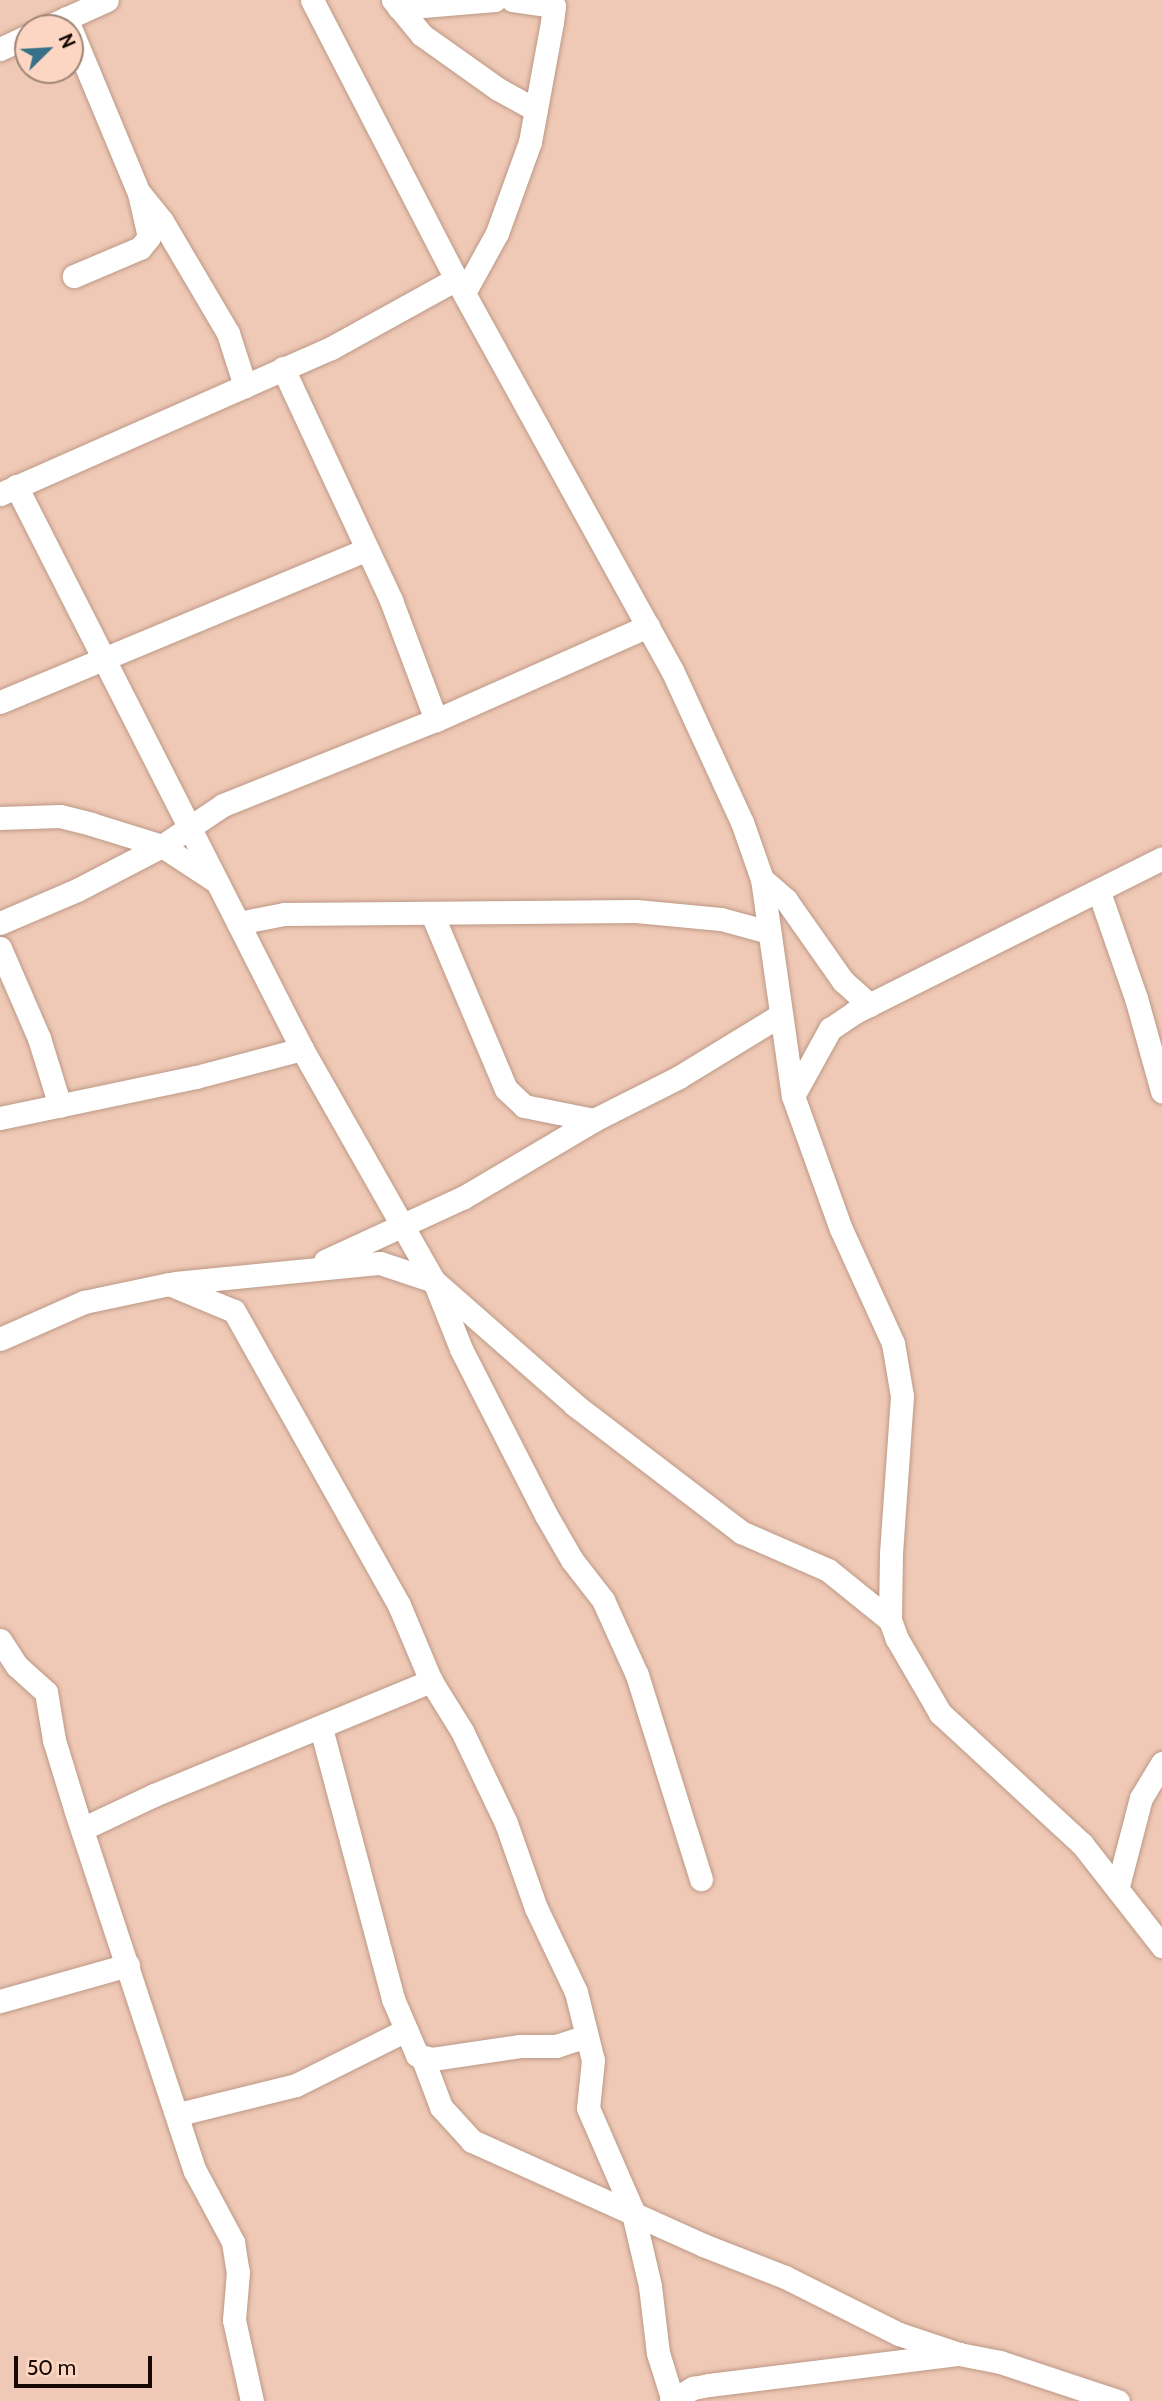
<!DOCTYPE html>
<style>
body{margin:0}
#map{position:relative;width:1162px;height:2401px;overflow:hidden;background:#efc9b5;font-family:Cabin,sans-serif}
div>[style]{position:absolute}
.roads{filter:drop-shadow(0 0 2px #bc9986) drop-shadow(0 0 2px #bc9986)}
.minor>*{height:23px;margin:-11.5px;padding:0 11.5px;transform-origin:11.5px;border-radius:11.5px;background:#fff}
span{translate:-50% -50%;white-space:nowrap;text-align:center;line-height:1.15;-webkit-text-stroke:5px #fcd6c2;paint-order:stroke}
.north{position:absolute;left:14px;top:14px;width:70px;height:70px;box-sizing:border-box;background:#fcd6c2;border:2px solid #a08476;border-radius:50%;rotate:66deg;font-size:19px;font-weight:700;line-height:28px;text-align:center;color:#160904}
.north::after{content:'';display:block;margin:auto;width:24px;height:32px;background:#367089;clip-path:polygon(50% 0,100% 100%,50% 72%,0 100%)}
.scale{position:absolute;left:14px;top:2356px;width:138px;height:32px;box-sizing:border-box;border:4px solid #160904;border-top:0;padding-left:9px;font-size:21px;line-height:24px;white-space:nowrap;color:#160904;-webkit-text-stroke:5px #fcd6c2;paint-order:stroke}
</style>
<div id="map">
<div class="roads">
<div class="minor">
<div style="left:312px;top:0;width:314px;rotate:62.7deg"></div>
<div style="left:456px;top:279px;width:447px;rotate:61.1deg"></div>
<div style="left:672px;top:670px;width:167px;rotate:65.3deg"></div>
<div style="left:742px;top:822px;width:60px;rotate:70.7deg"></div>
<div style="left:762px;top:879px;width:219px;rotate:81.9deg"></div>
<div style="left:793px;top:1096px;width:141px;rotate:70.2deg"></div>
<div style="left:841px;top:1229px;width:125px;rotate:65.5deg"></div>
<div style="left:893px;top:1343px;width:54px;rotate:80.4deg"></div>
<div style="left:902px;top:1396px;width:158px;rotate:94deg"></div>
<div style="left:891px;top:1554px;width:66px;rotate:90.9deg"></div>
<div style="left:890px;top:1620px;width:20px;rotate:70deg"></div>
<div style="left:897px;top:1639px;width:86px;rotate:59.8deg"></div>
<div style="left:940px;top:1713px;width:193px;rotate:42.7deg"></div>
<div style="left:1082px;top:1844px;width:130px;rotate:51.9deg"></div>
<div style="left:393px;top:0;width:45px;rotate:50.4deg"></div>
<div style="left:422px;top:35px;width:93px;rotate:35.4deg"></div>
<div style="left:498px;top:89px;width:43px;rotate:28.9deg"></div>
<div style="left:399px;top:8px;width:96px;rotate:-4.8deg"></div>
<div style="left:66px;top:18px;width:190px;rotate:67.4deg"></div>
<div style="left:139px;top:193px;width:45px;rotate:77.2deg"></div>
<div style="left:149px;top:237px;width:14px;rotate:129deg"></div>
<div style="left:140px;top:248px;width:72px;rotate:157deg"></div>
<div style="left:45px;top:28px;width:68px;rotate:-24.3deg"></div>
<div style="left:0;top:49px;width:31px;rotate:-25deg"></div>
<div style="left:141px;top:195px;width:33px;rotate:51deg"></div>
<div style="left:162px;top:221px;width:130px;rotate:59.5deg"></div>
<div style="left:228px;top:333px;width:56px;rotate:72.2deg"></div>
<div style="left:465px;top:291px;width:66px;rotate:-61.1deg"></div>
<div style="left:497px;top:233px;width:97px;rotate:-70.1deg"></div>
<div style="left:530px;top:142px;width:122px;rotate:-79.6deg"></div>
<div style="left:552px;top:22px;width:16px;rotate:-83deg"></div>
<div style="left:554px;top:6px;width:42px;rotate:-171.9deg"></div>
<div style="left:16px;top:486px;width:631px;rotate:63.07deg"></div>
<div style="left:302px;top:1049px;width:267px;rotate:60.4deg"></div>
<div style="left:434px;top:1281px;width:73px;rotate:68.3deg"></div>
<div style="left:461px;top:1349px;width:186px;rotate:62.9deg"></div>
<div style="left:546px;top:1515px;width:52px;rotate:60deg"></div>
<div style="left:572px;top:1560px;width:51px;rotate:52.2deg"></div>
<div style="left:603px;top:1600px;width:82px;rotate:65.6deg"></div>
<div style="left:637px;top:1675px;width:214px;rotate:72.6deg"></div>
<div style="left:0;top:494px;width:362px;rotate:-23.8deg"></div>
<div style="left:331px;top:348px;width:143px;rotate:-28.9deg"></div>
<div style="left:0;top:702px;width:396px;rotate:-22.6deg"></div>
<div style="left:436px;top:720px;width:232px;rotate:-23.9deg"></div>
<div style="left:0;top:818px;width:60px;rotate:-1.9deg"></div>
<div style="left:60px;top:816px;width:32px;rotate:14deg"></div>
<div style="left:91px;top:824px;width:74px;rotate:17.2deg"></div>
<div style="left:162px;top:846px;width:62px;rotate:33.2deg"></div>
<div style="left:762px;top:879px;width:32px;rotate:41deg"></div>
<div style="left:786px;top:900px;width:99px;rotate:54.9deg"></div>
<div style="left:843px;top:981px;width:36px;rotate:42deg"></div>
<div style="left:1099px;top:892px;width:112px;rotate:70.8deg"></div>
<div style="left:1136px;top:998px;width:97px;rotate:74.4deg"></div>
<div style="left:432px;top:914px;width:190px;rotate:67.1deg"></div>
<div style="left:506px;top:1089px;width:25px;rotate:43deg"></div>
<div style="left:524px;top:1106px;width:71px;rotate:11.3deg"></div>
<div style="left:594px;top:1120px;width:95px;rotate:-26.8deg"></div>
<div style="left:679px;top:1077px;width:117px;rotate:-31.4deg"></div>
<div style="left:0;top:923px;width:84px;rotate:-23.2deg"></div>
<div style="left:77px;top:890px;width:96px;rotate:-27.4deg"></div>
<div style="left:162px;top:846px;width:73px;rotate:-33.9deg"></div>
<div style="left:223px;top:805px;width:229px;rotate:-21.8deg"></div>
<div style="left:436px;top:720px;width:128px;rotate:-110.6deg"></div>
<div style="left:391px;top:600px;width:256px;rotate:-115deg"></div>
<div style="left:238px;top:923px;width:47px;rotate:-11.1deg"></div>
<div style="left:284px;top:914px;width:352px;rotate:-0.5deg"></div>
<div style="left:636px;top:911px;width:85px;rotate:5.4deg"></div>
<div style="left:721px;top:919px;width:50px;rotate:15.2deg"></div>
<div style="left:0;top:948px;width:98px;rotate:66.6deg"></div>
<div style="left:39px;top:1038px;width:71px;rotate:72.8deg"></div>
<div style="left:793px;top:1096px;width:77px;rotate:-61.1deg"></div>
<div style="left:830px;top:1029px;width:30px;rotate:-34deg"></div>
<div style="left:855px;top:1012px;width:343px;rotate:-26.6deg"></div>
<div style="left:0;top:1118px;width:200px;rotate:-11.8deg"></div>
<div style="left:196px;top:1077px;width:110px;rotate:-14.8deg"></div>
<div style="left:325px;top:1261px;width:153px;rotate:-24.7deg"></div>
<div style="left:464px;top:1197px;width:151px;rotate:-30.6deg"></div>
<div style="left:175px;top:1283px;width:206px;rotate:-5.6deg"></div>
<div style="left:380px;top:1263px;width:57px;rotate:18.4deg"></div>
<div style="left:434px;top:1281px;width:188px;rotate:41.3deg"></div>
<div style="left:575px;top:1405px;width:209px;rotate:37.4deg"></div>
<div style="left:741px;top:1532px;width:95px;rotate:23.6deg"></div>
<div style="left:828px;top:1570px;width:80px;rotate:38.9deg"></div>
<div style="left:0;top:1339px;width:92px;rotate:-23.8deg"></div>
<div style="left:84px;top:1302px;width:87px;rotate:-12deg"></div>
<div style="left:169px;top:1284px;width:70px;rotate:22.6deg"></div>
<div style="left:234px;top:1311px;width:337px;rotate:60.7deg"></div>
<div style="left:399px;top:1605px;width:82px;rotate:67.2deg"></div>
<div style="left:431px;top:1681px;width:59px;rotate:58.2deg"></div>
<div style="left:462px;top:1731px;width:102px;rotate:64.4deg"></div>
<div style="left:506px;top:1823px;width:90px;rotate:70.6deg"></div>
<div style="left:536px;top:1908px;width:93px;rotate:64.5deg"></div>
<div style="left:576px;top:1992px;width:70px;rotate:76deg"></div>
<div style="left:593px;top:2060px;width:48px;rotate:95.9deg"></div>
<div style="left:588px;top:2108px;width:110px;rotate:66.5deg"></div>
<div style="left:632px;top:2209px;width:79px;rotate:76.8deg"></div>
<div style="left:650px;top:2286px;width:67px;rotate:83.2deg"></div>
<div style="left:658px;top:2353px;width:47px;rotate:72.7deg"></div>
<div style="left:0;top:1640px;width:31px;rotate:57deg"></div>
<div style="left:17px;top:1666px;width:39px;rotate:42deg"></div>
<div style="left:46px;top:1692px;width:49px;rotate:80.5deg"></div>
<div style="left:54px;top:1740px;width:75px;rotate:73deg"></div>
<div style="left:76px;top:1812px;width:378px;rotate:71.7deg"></div>
<div style="left:195px;top:2171px;width:81px;rotate:61.8deg"></div>
<div style="left:233px;top:2242px;width:30px;rotate:81deg"></div>
<div style="left:238px;top:2272px;width:48px;rotate:94.8deg"></div>
<div style="left:234px;top:2320px;width:83px;rotate:77.5deg"></div>
<div style="left:321px;top:1728px;width:280px;rotate:75.1deg"></div>
<div style="left:393px;top:1999px;width:61px;rotate:66.8deg"></div>
<div style="left:417px;top:2055px;width:16px;rotate:15deg"></div>
<div style="left:432px;top:2059px;width:89px;rotate:-8.4deg"></div>
<div style="left:520px;top:2046px;width:36px"></div>
<div style="left:556px;top:2046px;width:32px;rotate:-18deg"></div>
<div style="left:82px;top:1829px;width:80px;rotate:-25.3deg"></div>
<div style="left:154px;top:1795px;width:300px;rotate:-22.4deg"></div>
<div style="left:1118px;top:1886px;width:91px;rotate:-75.4deg"></div>
<div style="left:1141px;top:1798px;width:41px;rotate:-59deg"></div>
<div style="left:0;top:2001px;width:133px;rotate:-15.7deg"></div>
<div style="left:423px;top:2059px;width:51px;rotate:69.4deg"></div>
<div style="left:441px;top:2107px;width:46px;rotate:47.6deg"></div>
<div style="left:472px;top:2141px;width:253px;rotate:24.2deg"></div>
<div style="left:703px;top:2245px;width:88px;rotate:21.3deg"></div>
<div style="left:785px;top:2277px;width:127px;rotate:26.6deg"></div>
<div style="left:899px;top:2334px;width:63px;rotate:18.4deg"></div>
<div style="left:179px;top:2118px;width:10px;rotate:-37deg"></div>
<div style="left:187px;top:2112px;width:112px;rotate:-13.9deg"></div>
<div style="left:296px;top:2085px;width:123px;rotate:-26.6deg"></div>
<div style="left:671px;top:2401px;width:26px;rotate:-31deg"></div>
<div style="left:693px;top:2388px;width:16px;rotate:-11deg"></div>
<div style="left:709px;top:2385px;width:252px;rotate:-7.1deg"></div>
<div style="left:959px;top:2354px;width:42px;rotate:11deg"></div>
<div style="left:1000px;top:2362px;width:124px;rotate:18.3deg"></div>
</div>
</div>
<div class="north">N</div>
<div class="scale">50 m</div>
</div>
